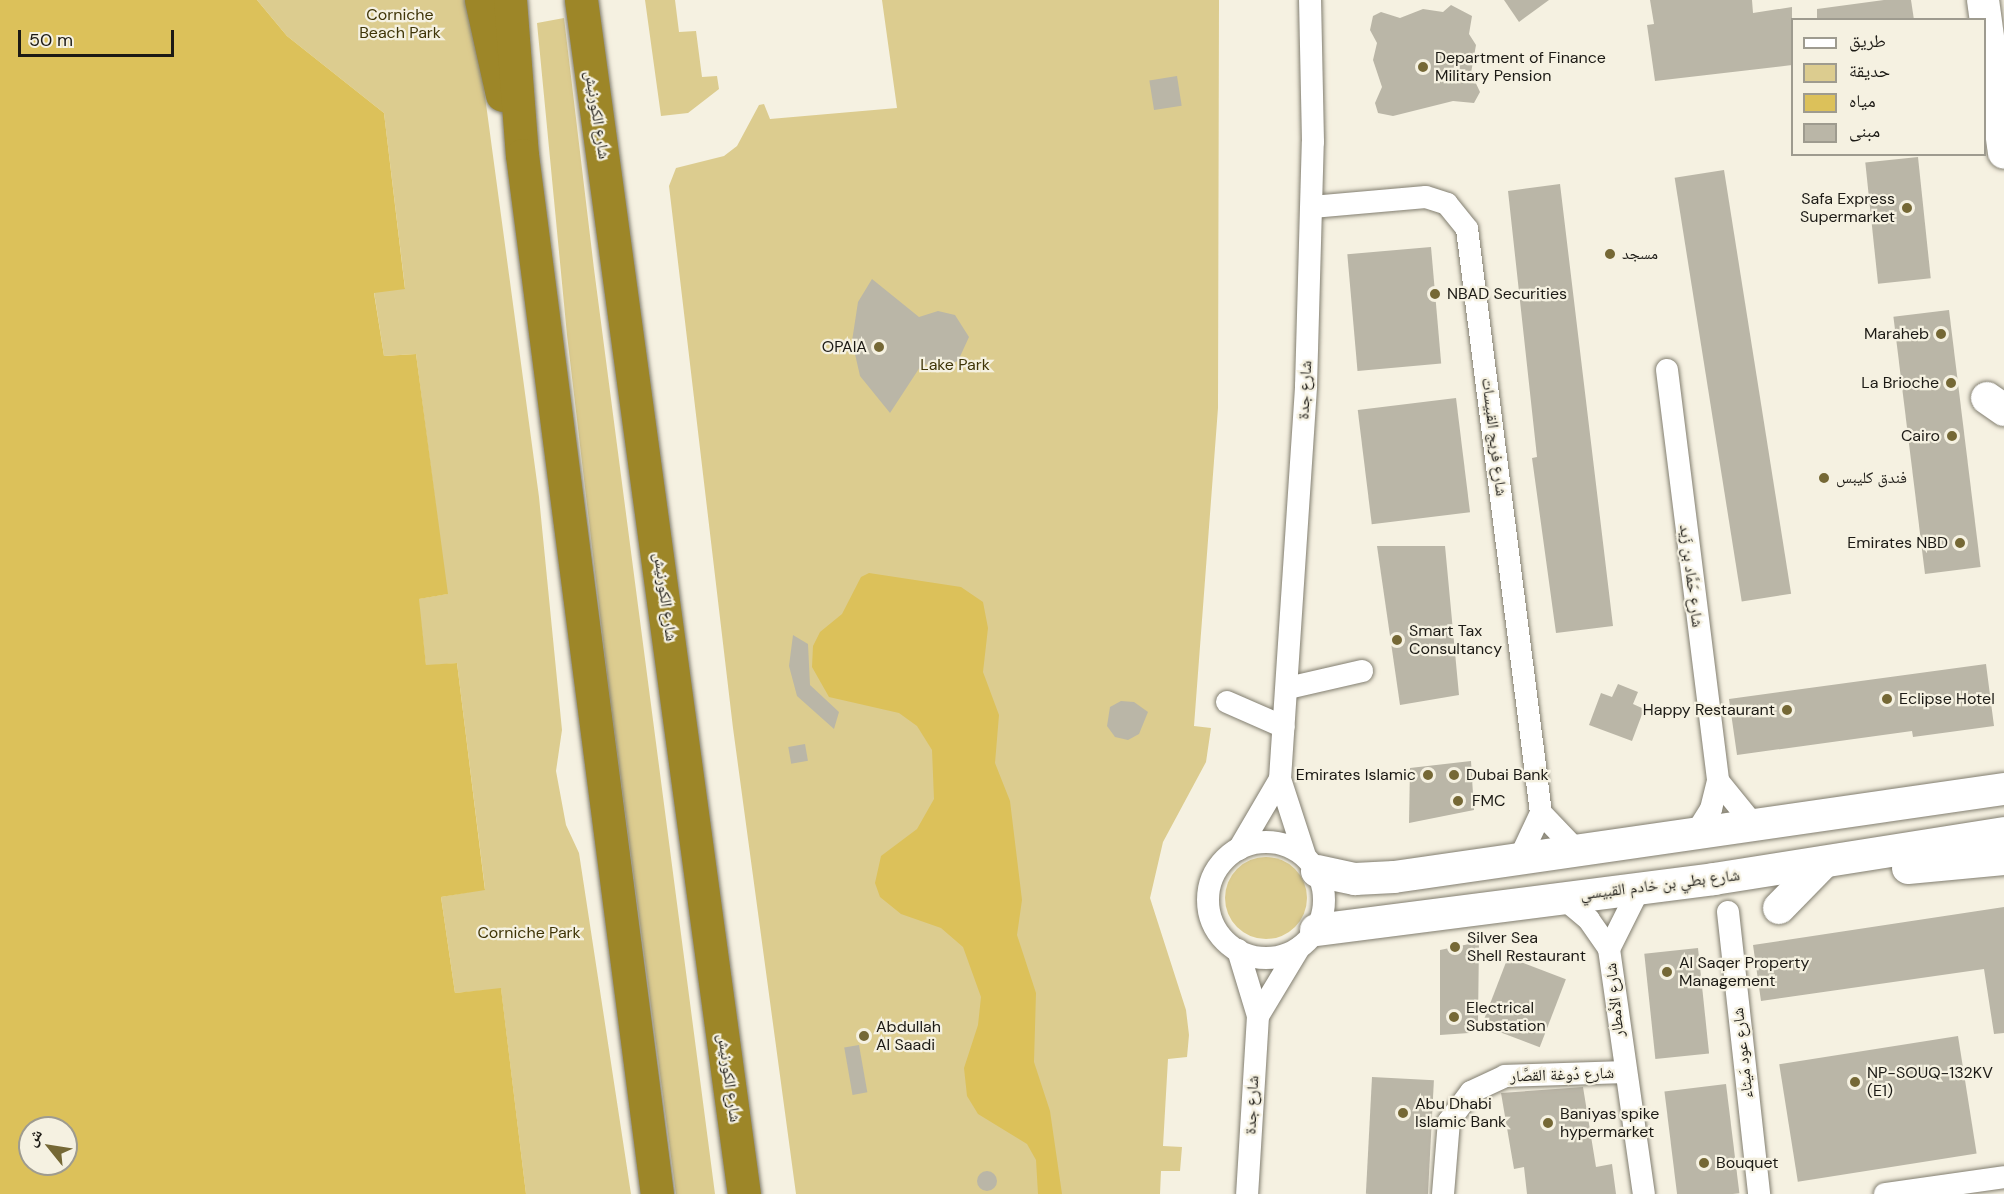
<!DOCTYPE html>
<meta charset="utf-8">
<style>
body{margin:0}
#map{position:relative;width:2004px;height:1194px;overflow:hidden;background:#f5f1e1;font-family:"DM Sans","Noto Naskh Arabic",sans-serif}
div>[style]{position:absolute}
.green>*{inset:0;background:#dccc8f}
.round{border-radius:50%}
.water>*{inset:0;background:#dcc15a}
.building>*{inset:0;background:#bab6a7;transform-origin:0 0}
.roads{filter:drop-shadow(0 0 2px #827e70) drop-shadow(0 0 2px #827e70)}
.street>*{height:22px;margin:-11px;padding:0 11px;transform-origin:11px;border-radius:11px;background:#fff}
.street>.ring{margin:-11px;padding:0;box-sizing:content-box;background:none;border:22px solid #fff;border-radius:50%}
.secondary>*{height:32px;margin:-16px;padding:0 16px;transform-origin:16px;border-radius:16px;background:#fff}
.highway>*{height:33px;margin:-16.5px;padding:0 16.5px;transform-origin:16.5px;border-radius:16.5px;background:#9d8628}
.dots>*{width:16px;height:16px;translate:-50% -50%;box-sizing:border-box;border:3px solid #f5f1e1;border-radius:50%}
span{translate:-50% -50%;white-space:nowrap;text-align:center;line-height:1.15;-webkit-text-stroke:4.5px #f5f1e1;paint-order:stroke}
.park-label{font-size:16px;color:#3f3507}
.poi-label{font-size:16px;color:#1c1a15}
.left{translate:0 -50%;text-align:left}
.right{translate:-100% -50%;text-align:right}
.street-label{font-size:16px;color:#1c1a15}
.legend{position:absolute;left:1791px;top:18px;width:195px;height:138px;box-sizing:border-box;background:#f5f1e1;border:2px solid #9e9b8f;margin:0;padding:8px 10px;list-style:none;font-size:18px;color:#1c1a15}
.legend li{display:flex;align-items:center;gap:12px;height:30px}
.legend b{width:30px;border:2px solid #9e9b8f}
.north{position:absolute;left:18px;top:1116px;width:60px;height:60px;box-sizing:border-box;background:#f5f1e1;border:2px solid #9e9b8f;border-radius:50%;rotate:300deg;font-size:16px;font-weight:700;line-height:24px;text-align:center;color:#1c1a15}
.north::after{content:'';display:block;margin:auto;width:21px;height:27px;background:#756835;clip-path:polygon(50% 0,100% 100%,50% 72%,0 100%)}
.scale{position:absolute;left:18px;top:30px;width:156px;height:27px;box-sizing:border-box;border:3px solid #1c1a15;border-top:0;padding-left:8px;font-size:18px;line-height:21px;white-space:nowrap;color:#1c1a15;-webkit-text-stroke:4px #f5f1e1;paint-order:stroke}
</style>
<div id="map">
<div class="green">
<div style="clip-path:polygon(257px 0,472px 0,539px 497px,562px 730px,556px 771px,566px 825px,579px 853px,631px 1194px,526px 1194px,501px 989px,455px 993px,441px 897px,485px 889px,457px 663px,426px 666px,418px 599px,447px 594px,416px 354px,384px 356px,374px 292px,405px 288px,384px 113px,287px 36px)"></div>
<div style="clip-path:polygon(645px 0,675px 0,679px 32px,696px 31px,702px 77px,717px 76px,719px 89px,688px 113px,661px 116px)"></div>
<div style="clip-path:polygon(882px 0,1219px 0,1218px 408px,1194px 726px,1211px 728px,1206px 762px,1163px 842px,1150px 898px,1186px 1010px,1189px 1035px,1187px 1057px,1168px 1059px,1163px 1146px,1182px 1147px,1180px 1171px,1161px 1171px,1160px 1194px,796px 1194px,733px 728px,669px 186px,676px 168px,724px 156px,737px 146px,759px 105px,764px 104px,770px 119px,897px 108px)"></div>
<div style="clip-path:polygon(564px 18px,594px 269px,715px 1194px,676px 1194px,609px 691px,567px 335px,537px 23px)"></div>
<div class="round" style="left:1225px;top:857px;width:82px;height:82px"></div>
</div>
<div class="water">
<div style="clip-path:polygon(evenodd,0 0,257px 0,287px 36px,384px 113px,405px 289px,374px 293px,384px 356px,416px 354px,448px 594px,419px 599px,426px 665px,457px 663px,485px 890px,441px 897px,455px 993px,501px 988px,526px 1194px,0 1194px,0 0,30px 1128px,66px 1128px,66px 1164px,30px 1164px,30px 1128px)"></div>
<div style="clip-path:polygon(869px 573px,961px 587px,983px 602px,988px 628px,983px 672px,999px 715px,995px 763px,1010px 801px,1022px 900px,1017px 935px,1036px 993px,1034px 1062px,1050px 1111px,1062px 1194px,1038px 1194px,1036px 1160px,1027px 1144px,978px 1114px,967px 1096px,964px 1068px,978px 1025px,981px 997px,963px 947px,941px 928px,901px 914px,880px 897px,875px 883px,881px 856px,917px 829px,934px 799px,932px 750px,917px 726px,899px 713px,829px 697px,812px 667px,813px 646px,820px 632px,842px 614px,861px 577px)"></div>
</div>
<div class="building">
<div style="clip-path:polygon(1504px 0,1549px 0,1519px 22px)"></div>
<div style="clip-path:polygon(1650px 0,1752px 0,1753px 13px,1792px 7px,1792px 65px,1655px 81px,1647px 25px,1654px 24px)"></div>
<div style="clip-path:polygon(1884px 0,1911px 0,1914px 20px,1817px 20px,1817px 9px)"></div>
<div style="clip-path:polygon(1451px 5px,1472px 16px,1469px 34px,1476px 45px,1471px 73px,1480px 92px,1474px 103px,1453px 101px,1393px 116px,1378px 113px,1375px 103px,1382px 87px,1373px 60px,1377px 43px,1370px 30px,1373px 16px,1381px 12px,1400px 18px,1423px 9px,1443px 12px)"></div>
<div style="left:1177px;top:76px;width:30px;height:28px;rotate:81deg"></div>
<div style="left:1918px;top:157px;width:122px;height:53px;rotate:84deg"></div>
<div style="left:1724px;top:170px;width:429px;height:50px;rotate:81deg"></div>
<div style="clip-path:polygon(1560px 184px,1613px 626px,1556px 633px,1532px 458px,1537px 457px,1508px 191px)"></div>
<div style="left:1431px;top:247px;width:117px;height:84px;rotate:85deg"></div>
<div style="clip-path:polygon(872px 279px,919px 317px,938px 311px,955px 315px,969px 337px,958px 361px,941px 367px,922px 364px,890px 413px,860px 376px,852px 341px,858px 302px)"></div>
<div style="left:1949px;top:310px;width:259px;height:56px;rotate:83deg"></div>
<div style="left:1456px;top:398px;width:115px;height:99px;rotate:83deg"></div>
<div style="clip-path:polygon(1377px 546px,1445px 546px,1459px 695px,1400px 705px)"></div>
<div style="clip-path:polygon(793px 635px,808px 644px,810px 685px,839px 712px,834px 729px,797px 696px,789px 666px)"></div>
<div style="clip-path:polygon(1986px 664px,1994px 726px,1913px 737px,1912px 731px,1737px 755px,1729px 699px)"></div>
<div style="clip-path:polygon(1618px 684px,1638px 692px,1633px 704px,1644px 709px,1632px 741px,1589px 725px,1601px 693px,1612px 697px)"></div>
<div style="clip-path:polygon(1121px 701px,1134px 702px,1148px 712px,1139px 734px,1128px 740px,1115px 737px,1107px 726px,1110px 707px)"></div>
<div style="left:805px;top:744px;width:17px;height:17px;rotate:80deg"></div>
<div style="clip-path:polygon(1471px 761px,1474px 810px,1409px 823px,1410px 768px)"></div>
<div style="clip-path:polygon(2004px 907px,2004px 1033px,1994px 1034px,1984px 969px,1761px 1001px,1753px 945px)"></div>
<div style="clip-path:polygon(1479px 942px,1478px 1023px,1469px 1020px,1469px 1033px,1440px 1035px,1440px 950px)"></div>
<div style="left:1698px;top:948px;width:106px;height:54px;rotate:84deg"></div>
<div style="left:1508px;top:957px;width:62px;height:73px;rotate:21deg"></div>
<div style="left:1958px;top:1036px;width:119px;height:181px;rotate:81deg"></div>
<div style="left:859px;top:1045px;width:48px;height:15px;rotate:80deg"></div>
<div style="left:1372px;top:1077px;width:62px;height:117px;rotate:3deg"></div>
<div style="left:1726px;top:1084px;width:110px;height:62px;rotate:83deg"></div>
<div style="clip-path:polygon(1583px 1087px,1596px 1167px,1612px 1164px,1616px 1194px,1527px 1194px,1524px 1167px,1514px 1169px,1501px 1093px)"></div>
<div class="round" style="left:977px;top:1171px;width:20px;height:20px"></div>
</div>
<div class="roads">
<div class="street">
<div style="left:1312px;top:207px;width:114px;rotate:-5deg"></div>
<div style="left:1426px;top:197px;width:22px;rotate:18deg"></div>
<div style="left:1447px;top:204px;width:32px;rotate:51deg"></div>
<div style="left:1467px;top:229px;width:589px;rotate:82.78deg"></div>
<div style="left:1541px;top:813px;width:55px;rotate:46.5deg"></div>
<div style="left:1667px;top:370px;width:414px;rotate:82.9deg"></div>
<div style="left:1718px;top:781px;width:29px;rotate:104deg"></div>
<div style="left:1711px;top:809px;width:28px;rotate:122deg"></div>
<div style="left:1288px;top:688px;width:76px;rotate:-12.9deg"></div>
<div style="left:1227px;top:702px;width:62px;rotate:23.7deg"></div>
<div style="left:1718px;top:781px;width:55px;rotate:50.9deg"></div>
<div class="ring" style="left:1208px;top:842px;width:94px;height:94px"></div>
<div style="left:1239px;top:849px;width:81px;rotate:-59.6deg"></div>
<div style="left:1305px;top:856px;width:81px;rotate:-108deg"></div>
<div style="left:1280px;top:779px;width:394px;rotate:-86.2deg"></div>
<div style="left:1306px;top:386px;width:244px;rotate:-88.4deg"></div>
<div style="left:1313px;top:142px;width:142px;rotate:-91.2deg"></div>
<div style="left:1518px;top:862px;width:54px;rotate:-64.9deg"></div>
<div style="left:1562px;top:897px;width:35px;rotate:40deg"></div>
<div style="left:1589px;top:920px;width:35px;rotate:55deg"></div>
<div style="left:1609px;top:949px;width:247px;rotate:81.9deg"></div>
<div style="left:1728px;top:912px;width:284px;rotate:83.7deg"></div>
<div style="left:1609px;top:949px;width:67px;rotate:-63.4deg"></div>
<div style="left:1238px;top:950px;width:69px;rotate:73.1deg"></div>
<div style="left:1258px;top:1016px;width:178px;rotate:93.5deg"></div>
<div style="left:1258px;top:1016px;width:79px;rotate:-58.9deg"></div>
<div style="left:1443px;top:1194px;width:73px;rotate:-85.3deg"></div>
<div style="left:1449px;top:1121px;width:36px;rotate:-53deg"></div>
<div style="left:1471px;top:1092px;width:38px;rotate:-25deg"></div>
<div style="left:1505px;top:1076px;width:118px;rotate:-1.9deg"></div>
<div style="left:1885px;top:1194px;width:120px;rotate:-8.1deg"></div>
</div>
<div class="secondary">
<div style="left:1983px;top:0;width:154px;rotate:82.2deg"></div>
<div style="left:1987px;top:398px;width:21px;rotate:35deg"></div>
<div style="left:1908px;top:868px;width:96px;rotate:-5.4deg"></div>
<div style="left:1317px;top:871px;width:39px;rotate:12deg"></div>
<div style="left:1355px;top:879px;width:39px;rotate:-3deg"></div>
<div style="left:1394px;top:877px;width:616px;rotate:-8.21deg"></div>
<div style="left:1779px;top:908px;width:64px;rotate:-45.6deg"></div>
<div style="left:1316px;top:930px;width:401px;rotate:-7.3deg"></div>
<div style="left:1714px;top:879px;width:294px;rotate:-9deg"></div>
</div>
<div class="highway">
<div style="left:481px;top:0;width:97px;rotate:77.5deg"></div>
<div style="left:510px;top:0;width:155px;rotate:85.6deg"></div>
<div style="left:522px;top:155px;width:1048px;rotate:82.6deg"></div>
<div style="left:581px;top:0;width:1205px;rotate:82.23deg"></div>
</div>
</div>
<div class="dots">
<div style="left:1423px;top:67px;background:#756835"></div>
<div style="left:1907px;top:208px;background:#756835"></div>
<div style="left:1610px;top:254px;background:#756835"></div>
<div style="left:1435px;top:294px;background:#756835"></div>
<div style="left:1941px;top:334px;background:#756835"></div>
<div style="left:879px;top:347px;background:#756835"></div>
<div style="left:1951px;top:383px;background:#756835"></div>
<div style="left:1952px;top:436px;background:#756835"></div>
<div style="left:1824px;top:478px;background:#756835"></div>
<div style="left:1960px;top:543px;background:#756835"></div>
<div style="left:1397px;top:640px;background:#756835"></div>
<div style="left:1887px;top:699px;background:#756835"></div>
<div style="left:1787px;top:710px;background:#756835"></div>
<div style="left:1428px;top:775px;background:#756835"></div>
<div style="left:1454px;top:775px;background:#756835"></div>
<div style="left:1458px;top:801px;background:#756835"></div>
<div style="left:1455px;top:947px;background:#756835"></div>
<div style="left:1667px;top:972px;background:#756835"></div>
<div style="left:1454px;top:1017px;background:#756835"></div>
<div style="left:864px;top:1036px;background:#756835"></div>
<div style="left:1855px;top:1082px;background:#756835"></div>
<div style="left:1403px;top:1113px;background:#756835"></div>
<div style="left:1548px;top:1123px;background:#756835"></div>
<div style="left:1704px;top:1163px;background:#756835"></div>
</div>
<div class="park-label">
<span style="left:400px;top:24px">Corniche<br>Beach Park</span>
<span style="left:955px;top:365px">Lake Park</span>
<span style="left:529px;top:933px">Corniche Park</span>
</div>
<div class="poi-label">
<span class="left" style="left:1435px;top:67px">Department of Finance<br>Military Pension</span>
<span class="right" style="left:1895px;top:208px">Safa Express<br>Supermarket</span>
<span class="left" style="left:1622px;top:254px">مسجد</span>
<span class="left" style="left:1447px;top:294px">NBAD Securities</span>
<span class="right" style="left:1929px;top:334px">Maraheb</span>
<span class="right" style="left:867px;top:347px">OPAIA</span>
<span class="right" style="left:1939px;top:383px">La Brioche</span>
<span class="right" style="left:1940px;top:436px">Cairo</span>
<span class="left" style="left:1836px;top:478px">فندق كليبس</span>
<span class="right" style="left:1948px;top:543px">Emirates NBD</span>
<span class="left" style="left:1409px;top:640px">Smart Tax<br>Consultancy</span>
<span class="left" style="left:1899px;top:699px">Eclipse Hotel</span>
<span class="right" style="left:1775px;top:710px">Happy Restaurant</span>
<span class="right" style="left:1416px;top:775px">Emirates Islamic</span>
<span class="left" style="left:1466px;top:775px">Dubai Bank</span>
<span class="left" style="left:1472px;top:801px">FMC</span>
<span class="left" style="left:1467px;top:947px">Silver Sea<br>Shell Restaurant</span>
<span class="left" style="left:1679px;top:972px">Al Saqer Property<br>Management</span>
<span class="left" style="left:1466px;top:1017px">Electrical<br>Substation</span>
<span class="left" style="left:876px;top:1036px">Abdullah<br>Al Saadi</span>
<span class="left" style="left:1867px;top:1082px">NP-SOUQ-132KV<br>(E1)</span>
<span class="left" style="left:1415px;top:1113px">Abu Dhabi<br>Islamic Bank</span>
<span class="left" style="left:1560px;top:1123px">Baniyas spike<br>hypermarket</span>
<span class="left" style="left:1716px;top:1163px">Bouquet</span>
</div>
<div class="street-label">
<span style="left:597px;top:115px;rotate:81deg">شارع الكورنيش</span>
<span style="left:1305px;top:390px;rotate:-87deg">شارع جدة</span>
<span style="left:1494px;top:437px;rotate:83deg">شارع فريج القبيسات</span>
<span style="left:1691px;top:576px;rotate:83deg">شارع حَمَّاد بن زَيد</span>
<span style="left:665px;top:597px;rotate:82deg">شارع الكورنيش</span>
<span style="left:1660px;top:885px;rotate:-7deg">شارع بطي بن خادم القبيسي</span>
<span style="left:1615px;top:1000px;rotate:-96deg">شارع الأمطار</span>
<span style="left:1743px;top:1053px;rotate:-96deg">شارع عود مَيثاء</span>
<span style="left:1562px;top:1075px;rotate:-2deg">شارع دُوغة القصَّار</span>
<span style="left:729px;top:1078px;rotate:82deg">شارع الكورنيش</span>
<span style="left:1252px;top:1105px;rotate:-87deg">شارع جدة</span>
</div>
<ul class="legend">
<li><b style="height:8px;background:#fff"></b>طريق</li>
<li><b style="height:16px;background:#dccc8f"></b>حديقة</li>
<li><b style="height:16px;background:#dcc15a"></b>مياه</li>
<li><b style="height:16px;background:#bab6a7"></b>مبنى</li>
</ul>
<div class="north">ش</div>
<div class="scale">50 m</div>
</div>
